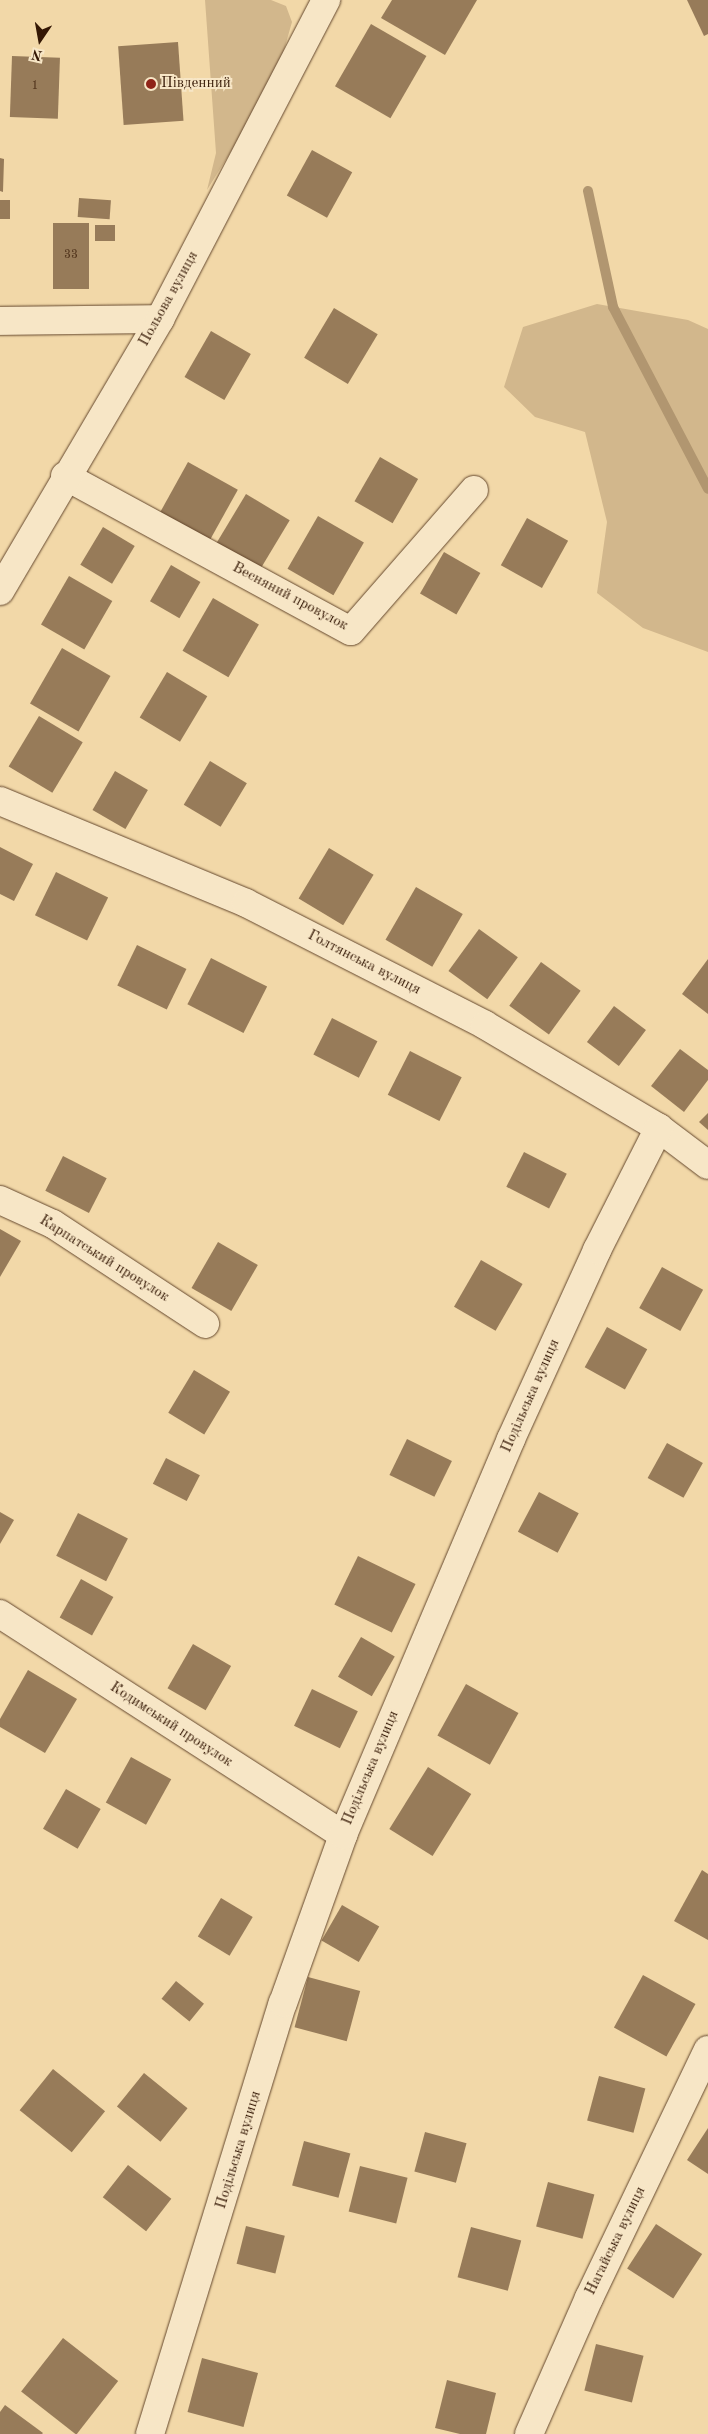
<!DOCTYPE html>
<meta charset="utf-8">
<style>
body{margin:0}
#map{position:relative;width:708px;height:2434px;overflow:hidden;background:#f2d8a8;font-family:"Old Standard TT",serif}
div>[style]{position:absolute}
.green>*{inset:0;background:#d2b78c}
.stream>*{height:10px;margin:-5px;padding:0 5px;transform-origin:5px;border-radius:5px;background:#b19670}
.building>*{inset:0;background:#977b59;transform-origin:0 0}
.roads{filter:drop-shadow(0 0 1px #64472d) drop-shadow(0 0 1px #64472d)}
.minor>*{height:28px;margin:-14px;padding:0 14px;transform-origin:14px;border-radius:14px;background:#f7e6c6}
.dots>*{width:14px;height:14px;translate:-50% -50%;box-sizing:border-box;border:2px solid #f7e6c6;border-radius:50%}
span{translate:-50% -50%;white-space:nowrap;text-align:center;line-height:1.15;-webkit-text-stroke:4px #f7e6c6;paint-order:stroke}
.number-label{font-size:12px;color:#4d3019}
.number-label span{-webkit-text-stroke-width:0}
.poi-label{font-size:15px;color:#341704}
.left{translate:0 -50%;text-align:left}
.street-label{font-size:15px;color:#341704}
.north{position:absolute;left:15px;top:15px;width:50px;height:50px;-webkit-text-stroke:4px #f7e6c6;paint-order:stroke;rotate:192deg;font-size:14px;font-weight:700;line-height:20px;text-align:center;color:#341704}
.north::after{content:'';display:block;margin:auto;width:18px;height:22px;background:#341704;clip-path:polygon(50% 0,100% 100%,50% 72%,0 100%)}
</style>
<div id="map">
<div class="green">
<div style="clip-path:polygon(205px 0,271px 0,286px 6px,292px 22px,280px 64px,256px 111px,207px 190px,216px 153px)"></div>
<div style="clip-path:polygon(597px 304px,688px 320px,708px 329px,708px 652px,643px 628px,597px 593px,607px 522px,585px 432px,535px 417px,504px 387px,523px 327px)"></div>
</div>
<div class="stream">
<div style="left:588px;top:191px;width:119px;rotate:77.8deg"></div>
<div style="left:613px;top:307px;width:205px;rotate:62.4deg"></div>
</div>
<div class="building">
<div style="clip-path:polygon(392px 0,477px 0,445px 55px,381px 18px)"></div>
<div style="clip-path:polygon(687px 0,708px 0,708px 34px,704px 36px)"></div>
<div style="left:371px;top:24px;width:64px;height:72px;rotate:30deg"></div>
<div style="left:178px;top:42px;width:79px;height:60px;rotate:86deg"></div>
<div style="left:12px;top:56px;width:48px;height:61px;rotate:2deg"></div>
<div style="left:312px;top:150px;width:46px;height:52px;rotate:29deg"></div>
<div style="clip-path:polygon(0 158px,4px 159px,3px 192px,0 191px)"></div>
<div style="left:79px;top:198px;width:32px;height:19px;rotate:4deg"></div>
<div style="left:0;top:200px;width:10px;height:19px"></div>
<div style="left:53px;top:223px;width:36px;height:66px"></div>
<div style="left:115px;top:225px;width:16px;height:20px;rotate:90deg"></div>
<div style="left:334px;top:308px;width:51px;height:58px;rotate:31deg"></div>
<div style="left:211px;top:331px;width:46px;height:53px;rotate:30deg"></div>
<div style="left:380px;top:457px;width:44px;height:51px;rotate:30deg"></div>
<div style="left:188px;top:462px;width:57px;height:65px;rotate:29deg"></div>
<div style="left:246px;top:494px;width:51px;height:59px;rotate:31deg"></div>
<div style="left:318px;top:516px;width:53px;height:61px;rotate:30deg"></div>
<div style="left:527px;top:518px;width:47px;height:54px;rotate:29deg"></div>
<div style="left:103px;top:527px;width:37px;height:44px;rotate:31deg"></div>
<div style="left:444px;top:552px;width:42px;height:48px;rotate:30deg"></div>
<div style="left:171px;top:565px;width:34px;height:42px;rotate:30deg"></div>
<div style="left:69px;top:576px;width:50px;height:56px;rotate:30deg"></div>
<div style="left:213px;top:598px;width:53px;height:61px;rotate:30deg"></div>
<div style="left:62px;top:648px;width:56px;height:64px;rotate:30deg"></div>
<div style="left:167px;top:672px;width:47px;height:53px;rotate:31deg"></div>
<div style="left:39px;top:716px;width:51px;height:59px;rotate:31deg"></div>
<div style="left:210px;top:761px;width:43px;height:51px;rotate:31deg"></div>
<div style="left:115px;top:771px;width:38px;height:45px;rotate:30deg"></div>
<div style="clip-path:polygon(0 847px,33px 864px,14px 901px,0 894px)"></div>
<div style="left:329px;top:848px;width:52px;height:59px;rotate:31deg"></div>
<div style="left:56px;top:872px;width:58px;height:48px;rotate:26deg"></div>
<div style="left:416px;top:887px;width:54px;height:61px;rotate:30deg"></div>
<div style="left:479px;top:929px;width:48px;height:52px;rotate:36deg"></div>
<div style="left:137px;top:945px;width:55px;height:45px;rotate:26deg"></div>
<div style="left:211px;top:958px;width:63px;height:52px;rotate:27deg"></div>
<div style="clip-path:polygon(708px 959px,708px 1014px,682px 994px)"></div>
<div style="left:541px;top:962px;width:49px;height:54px;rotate:36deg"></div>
<div style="left:614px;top:1006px;width:40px;height:45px;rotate:37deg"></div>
<div style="left:332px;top:1018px;width:51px;height:41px;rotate:27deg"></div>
<div style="clip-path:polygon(680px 1049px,708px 1070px,708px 1080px,684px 1112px,651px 1086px)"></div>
<div style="left:410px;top:1051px;width:58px;height:49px;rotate:27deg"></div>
<div style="clip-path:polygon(708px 1113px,708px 1130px,699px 1122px)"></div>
<div style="left:524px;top:1152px;width:48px;height:39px;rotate:27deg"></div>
<div style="left:63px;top:1156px;width:49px;height:39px;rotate:27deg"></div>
<div style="clip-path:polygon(0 1229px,21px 1241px,0 1277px)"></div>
<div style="left:218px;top:1242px;width:46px;height:53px;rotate:30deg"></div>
<div style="left:481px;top:1260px;width:48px;height:54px;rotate:30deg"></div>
<div style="left:662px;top:1267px;width:47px;height:47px;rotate:29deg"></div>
<div style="left:607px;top:1327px;width:46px;height:46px;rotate:29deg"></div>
<div style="left:194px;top:1370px;width:42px;height:50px;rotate:31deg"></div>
<div style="left:407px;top:1439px;width:50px;height:40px;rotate:26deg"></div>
<div style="left:667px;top:1443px;width:41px;height:40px;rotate:29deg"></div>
<div style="left:166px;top:1458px;width:38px;height:29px;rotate:27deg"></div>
<div style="left:539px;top:1492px;width:45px;height:45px;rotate:28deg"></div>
<div style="clip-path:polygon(0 1512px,14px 1520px,0 1544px)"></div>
<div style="left:78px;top:1513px;width:56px;height:48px;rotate:27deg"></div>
<div style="left:358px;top:1556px;width:64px;height:54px;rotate:26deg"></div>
<div style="left:81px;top:1579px;width:37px;height:44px;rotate:29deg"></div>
<div style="left:361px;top:1637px;width:39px;height:46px;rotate:30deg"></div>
<div style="left:193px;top:1644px;width:44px;height:51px;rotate:30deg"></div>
<div style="clip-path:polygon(28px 1670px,77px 1699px,45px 1753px,0 1727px,0 1719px)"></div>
<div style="left:466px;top:1684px;width:60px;height:59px;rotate:29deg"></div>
<div style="left:312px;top:1689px;width:51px;height:41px;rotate:26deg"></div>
<div style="left:131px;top:1757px;width:46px;height:52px;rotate:29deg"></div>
<div style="left:428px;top:1767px;width:51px;height:73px;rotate:32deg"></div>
<div style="left:66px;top:1789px;width:40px;height:46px;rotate:30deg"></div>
<div style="clip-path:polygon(702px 1870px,708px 1874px,708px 1940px,674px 1921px)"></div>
<div style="left:221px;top:1898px;width:37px;height:45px;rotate:31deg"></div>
<div style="left:342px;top:1905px;width:43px;height:41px;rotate:30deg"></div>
<div style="left:643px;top:1975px;width:60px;height:60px;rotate:29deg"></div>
<div style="left:308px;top:1977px;width:54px;height:52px;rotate:15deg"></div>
<div style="left:176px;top:1981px;width:36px;height:23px;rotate:39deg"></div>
<div style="left:53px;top:2069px;width:67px;height:53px;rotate:39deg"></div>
<div style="left:144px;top:2073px;width:56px;height:43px;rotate:39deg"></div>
<div style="left:599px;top:2076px;width:48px;height:46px;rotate:15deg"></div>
<div style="clip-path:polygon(708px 2128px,708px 2174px,687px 2160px)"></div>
<div style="left:425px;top:2132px;width:43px;height:41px;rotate:15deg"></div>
<div style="left:304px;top:2141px;width:48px;height:46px;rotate:15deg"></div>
<div style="left:128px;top:2165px;width:55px;height:41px;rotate:38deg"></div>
<div style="left:360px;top:2166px;width:49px;height:47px;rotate:14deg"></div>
<div style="left:548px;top:2182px;width:48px;height:46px;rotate:15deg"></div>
<div style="left:656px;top:2224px;width:55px;height:53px;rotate:33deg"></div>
<div style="left:246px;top:2226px;width:40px;height:39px;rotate:14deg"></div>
<div style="left:471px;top:2227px;width:52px;height:52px;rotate:15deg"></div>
<div style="left:63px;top:2338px;width:70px;height:68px;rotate:38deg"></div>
<div style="left:596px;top:2344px;width:49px;height:48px;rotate:14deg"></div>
<div style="left:202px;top:2358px;width:58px;height:56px;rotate:15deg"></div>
<div style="clip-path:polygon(447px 2380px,496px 2393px,486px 2434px,460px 2434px,435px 2428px)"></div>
<div style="clip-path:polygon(5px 2405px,43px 2433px,42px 2434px,0 2434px,0 2412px)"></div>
</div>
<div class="roads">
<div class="minor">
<div style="left:0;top:321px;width:160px;rotate:-0.7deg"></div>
<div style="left:65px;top:476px;width:325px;rotate:28.5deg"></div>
<div style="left:351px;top:631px;width:187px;rotate:-48.9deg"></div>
<div style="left:0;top:591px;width:316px;rotate:-59.5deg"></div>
<div style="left:160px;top:319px;width:360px;rotate:-62.5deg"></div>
<div style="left:0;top:801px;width:266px;rotate:22.5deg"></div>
<div style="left:246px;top:903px;width:268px;rotate:27deg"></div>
<div style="left:485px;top:1025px;width:202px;rotate:30.6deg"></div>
<div style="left:659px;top:1128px;width:61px;rotate:37.1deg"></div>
<div style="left:0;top:1200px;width:58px;rotate:24.4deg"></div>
<div style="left:53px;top:1224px;width:182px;rotate:33.3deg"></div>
<div style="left:0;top:1614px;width:408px;rotate:32.8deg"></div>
<div style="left:150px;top:2434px;width:451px;rotate:-72.9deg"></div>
<div style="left:283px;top:2003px;width:178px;rotate:-70.3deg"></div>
<div style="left:343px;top:1835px;width:430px;rotate:-67deg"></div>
<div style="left:511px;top:1439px;width:208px;rotate:-65.5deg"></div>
<div style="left:597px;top:1250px;width:137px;rotate:-63.1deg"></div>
<div style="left:529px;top:2434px;width:149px;rotate:-66.2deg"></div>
<div style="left:589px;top:2298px;width:275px;rotate:-64.4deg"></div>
</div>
</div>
<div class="dots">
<div style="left:151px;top:84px;background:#8f2418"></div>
</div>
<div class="number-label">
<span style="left:35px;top:87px">1</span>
<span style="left:71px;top:256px">33</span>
</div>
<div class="poi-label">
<span class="left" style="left:161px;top:84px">Південний</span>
</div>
<div class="street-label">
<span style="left:169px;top:299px;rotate:-61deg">Польова вулиця</span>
<span style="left:290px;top:597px;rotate:28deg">Весняний провулок</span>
<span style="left:364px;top:963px;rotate:27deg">Голтянська вулиця</span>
<span style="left:104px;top:1259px;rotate:32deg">Карпатський провулок</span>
<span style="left:531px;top:1396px;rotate:-66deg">Подільська вулиця</span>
<span style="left:171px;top:1725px;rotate:33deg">Кодимський провулок</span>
<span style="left:371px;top:1768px;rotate:-67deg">Подільська вулиця</span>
<span style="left:239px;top:2150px;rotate:-73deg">Подільська вулиця</span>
<span style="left:616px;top:2241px;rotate:-64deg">Нагайська вулиця</span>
</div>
<div class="north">N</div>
</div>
